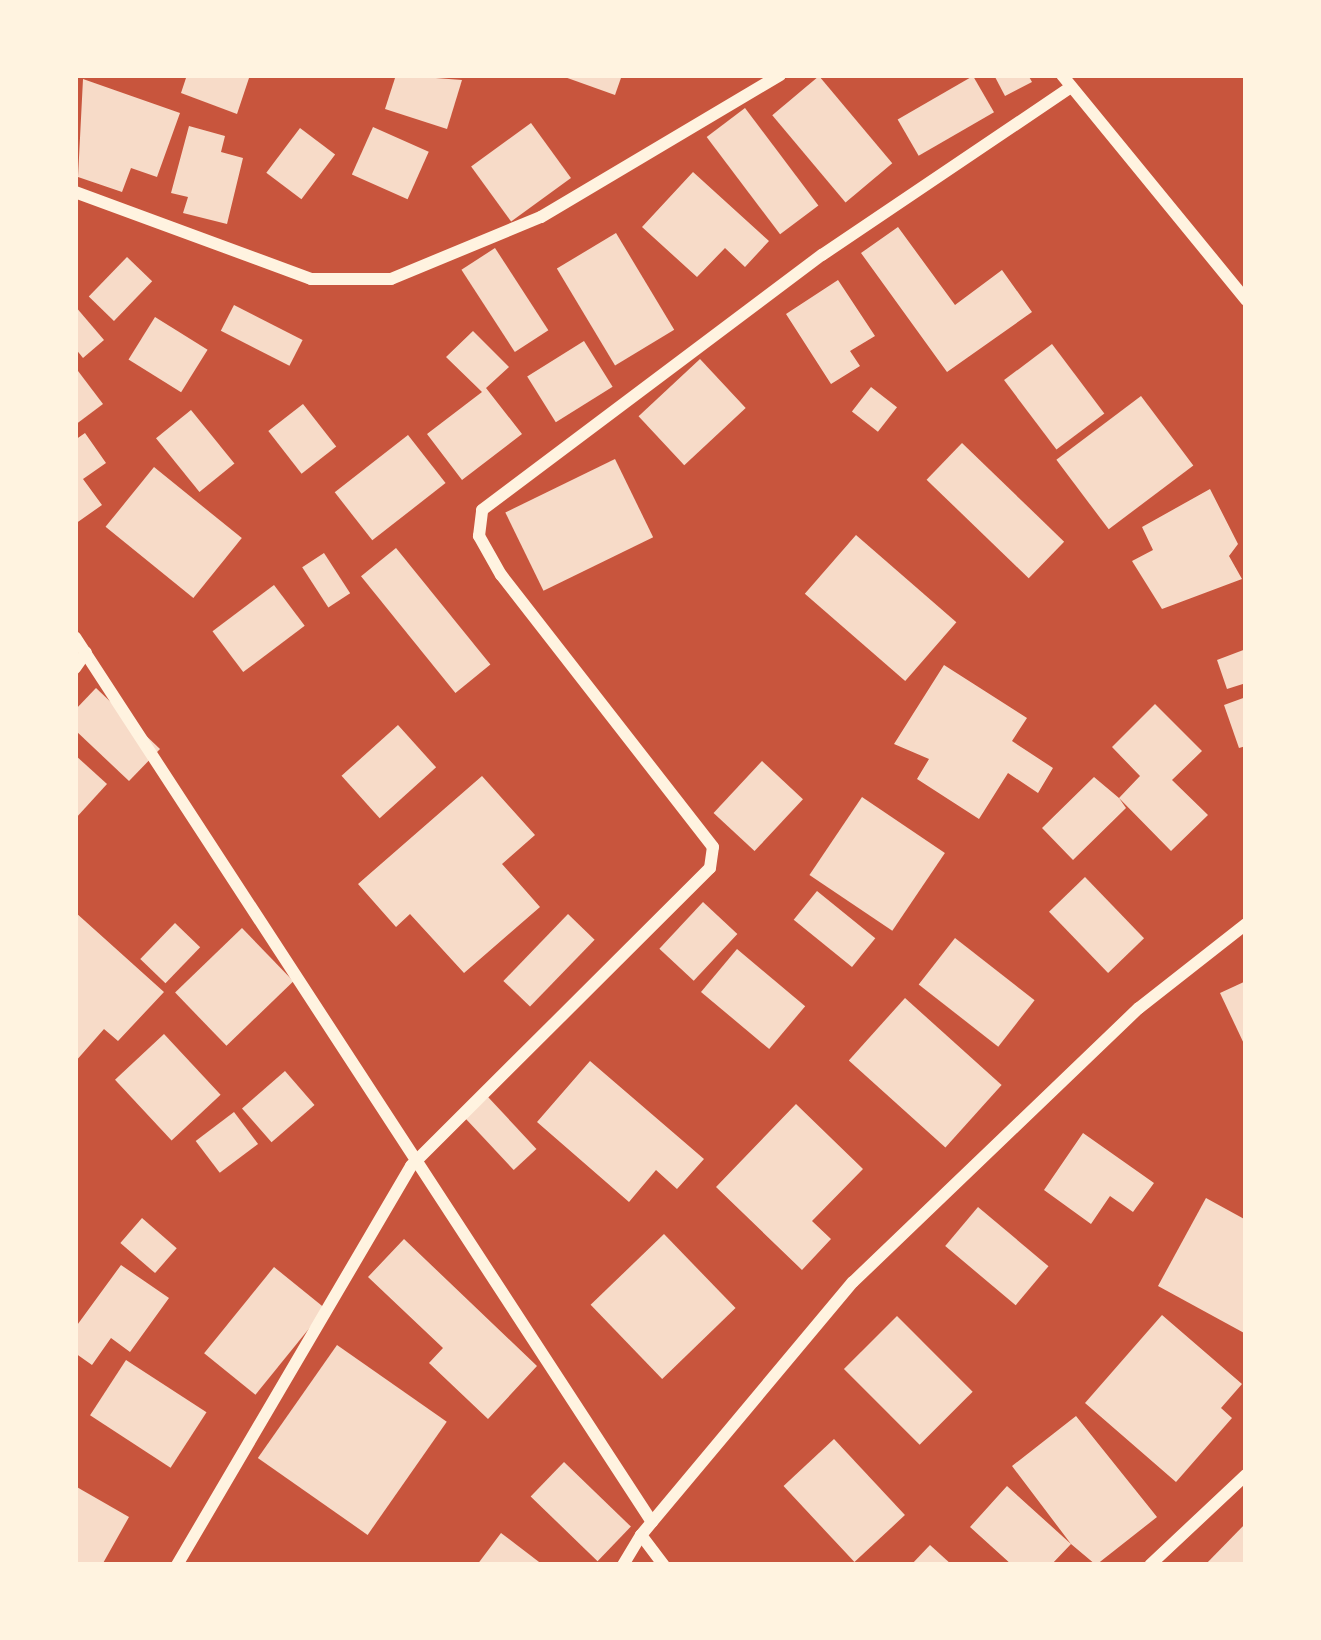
<!DOCTYPE html>
<style>
body{margin:0}
#map{position:relative;width:1321px;height:1640px;overflow:hidden;background:#c8553d;font-family:Raleway,sans-serif}
div>[style]{position:absolute}
.building>*{inset:0;background:#f7dbc8;transform-origin:0 0}
.minor>*{height:12px;margin:-6px;padding:0 6px;transform-origin:6px;border-radius:6px;background:#fff3e0}
span{translate:-50% -50%;white-space:nowrap;text-align:center;line-height:1.15;-webkit-text-stroke:9px #fff3e0;paint-order:stroke}
.frame{position:absolute;inset:0;border:78px solid #fff3e0;pointer-events:none}
</style>
<div id="map">
<div class="building">
<div style="clip-path:polygon(187px 75px,249px 78px,237px 114px,181px 93px)"></div>
<div style="clip-path:polygon(396px 75px,462px 80px,447px 129px,385px 109px)"></div>
<div style="clip-path:polygon(559px 75px,622px 75px,615px 95px)"></div>
<div style="clip-path:polygon(994px 75px,1028px 75px,1032px 82px,1005px 96px)"></div>
<div style="left:819px;top:76px;width:114px;height:61px;rotate:50deg"></div>
<div style="left:973px;top:76px;width:42px;height:87px;rotate:60deg"></div>
<div style="clip-path:polygon(83px 79px,180px 113px,157px 177px,131px 168px,122px 192px,78px 177px)"></div>
<div style="left:745px;top:108px;width:122px;height:48px;rotate:53deg"></div>
<div style="left:531px;top:123px;width:68px;height:74px;rotate:54deg"></div>
<div style="clip-path:polygon(189px 126px,225px 136px,221px 152px,243px 158px,227px 224px,183px 213px,188px 197px,171px 193px)"></div>
<div style="left:373px;top:127px;width:61px;height:52px;rotate:24deg"></div>
<div style="left:300px;top:128px;width:44px;height:56px;rotate:37deg"></div>
<div style="clip-path:polygon(693px 172px,769px 241px,745px 267px,725px 248px,697px 277px,642px 227px)"></div>
<div style="clip-path:polygon(898px 227px,955px 305px,1002px 270px,1032px 312px,947px 372px,861px 253px)"></div>
<div style="left:616px;top:233px;width:113px;height:69px;rotate:59deg"></div>
<div style="left:495px;top:248px;width:98px;height:40px;rotate:57deg"></div>
<div style="left:127px;top:257px;width:35px;height:55px;rotate:44deg"></div>
<div style="clip-path:polygon(838px 280px,875px 336px,850px 351px,860px 366px,831px 384px,786px 314px)"></div>
<div style="left:234px;top:305px;width:77px;height:29px;rotate:27deg"></div>
<div style="clip-path:polygon(75px 306px,104px 340px,83px 358px,75px 348px)"></div>
<div style="left:155px;top:317px;width:62px;height:50px;rotate:32deg"></div>
<div style="clip-path:polygon(473px 331px,509px 367px,486px 388px,522px 434px,462px 480px,427px 434px,482px 392px,446px 357px)"></div>
<div style="left:584px;top:341px;width:54px;height:67px;rotate:58deg"></div>
<div style="left:1052px;top:344px;width:87px;height:60px;rotate:53deg"></div>
<div style="left:700px;top:359px;width:67px;height:84px;rotate:47deg"></div>
<div style="clip-path:polygon(75px 367px,103px 404px,75px 425px)"></div>
<div style="left:871px;top:387px;width:33px;height:31px;rotate:38deg"></div>
<div style="left:1141px;top:396px;width:87px;height:106px;rotate:53deg"></div>
<div style="left:303px;top:404px;width:54px;height:44px;rotate:52deg"></div>
<div style="left:191px;top:410px;width:69px;height:45px;rotate:51deg"></div>
<div style="clip-path:polygon(85px 433px,106px 463px,83px 479px,102px 505px,75px 524px,75px 440px)"></div>
<div style="left:408px;top:435px;width:61px;height:93px;rotate:52deg"></div>
<div style="left:962px;top:443px;width:142px;height:51px;rotate:44deg"></div>
<div style="left:615px;top:459px;width:87px;height:122px;rotate:64deg"></div>
<div style="left:154px;top:467px;width:113px;height:77px;rotate:39deg"></div>
<div style="clip-path:polygon(1210px 489px,1238px 544px,1229px 556px,1242px 579px,1162px 609px,1132px 561px,1153px 550px,1142px 527px)"></div>
<div style="left:856px;top:535px;width:133px;height:78px;rotate:41deg"></div>
<div style="left:396px;top:548px;width:150px;height:45px;rotate:51deg"></div>
<div style="left:324px;top:553px;width:48px;height:26px;rotate:57deg"></div>
<div style="left:274px;top:585px;width:51px;height:77px;rotate:53deg"></div>
<div style="clip-path:polygon(1246px 649px,1246px 683px,1227px 689px,1217px 660px)"></div>
<div style="clip-path:polygon(944px 665px,1027px 718px,1012px 741px,1053px 768px,1038px 793px,1008px 773px,979px 819px,917px 779px,929px 759px,894px 744px)"></div>
<div style="clip-path:polygon(96px 688px,160px 749px,129px 781px,75px 730px,75px 710px)"></div>
<div style="clip-path:polygon(1246px 697px,1246px 746px,1239px 748px,1224px 705px)"></div>
<div style="clip-path:polygon(1155px 704px,1202px 751px,1172px 780px,1208px 815px,1171px 851px,1119px 798px,1126px 808px,1073px 860px,1042px 828px,1094px 777px,1119px 798px,1140px 776px,1112px 747px)"></div>
<div style="left:398px;top:725px;width:57px;height:76px;rotate:48deg"></div>
<div style="clip-path:polygon(75px 755px,107px 784px,75px 819px)"></div>
<div style="left:762px;top:761px;width:56px;height:71px;rotate:43deg"></div>
<div style="clip-path:polygon(482px 776px,535px 835px,502px 864px,540px 907px,464px 973px,410px 914px,396px 927px,358px 884px)"></div>
<div style="left:862px;top:797px;width:100px;height:94px;rotate:34deg"></div>
<div style="left:1085px;top:877px;width:85px;height:50px;rotate:46deg"></div>
<div style="left:817px;top:891px;width:75px;height:37px;rotate:39deg"></div>
<div style="left:703px;top:902px;width:47px;height:64px;rotate:43deg"></div>
<div style="clip-path:polygon(75px 912px,164px 992px,118px 1041px,104px 1029px,75px 1062px)"></div>
<div style="left:568px;top:914px;width:37px;height:93px;rotate:44deg"></div>
<div style="left:175px;top:923px;width:35px;height:50px;rotate:44deg"></div>
<div style="left:242px;top:928px;width:74px;height:93px;rotate:46deg"></div>
<div style="left:955px;top:938px;width:101px;height:59px;rotate:38deg"></div>
<div style="left:737px;top:949px;width:89px;height:56px;rotate:40deg"></div>
<div style="clip-path:polygon(1246px 981px,1246px 1048px,1220px 993px)"></div>
<div style="left:905px;top:998px;width:130px;height:84px;rotate:42deg"></div>
<div style="left:164px;top:1034px;width:83px;height:67px;rotate:47deg"></div>
<div style="clip-path:polygon(590px 1061px,704px 1159px,677px 1189px,656px 1170px,629px 1202px,537px 1122px)"></div>
<div style="left:285px;top:1071px;width:45px;height:57px;rotate:49deg"></div>
<div style="left:488px;top:1097px;width:71px;height:31px;rotate:47deg"></div>
<div style="clip-path:polygon(796px 1104px,863px 1169px,812px 1221px,831px 1239px,802px 1270px,716px 1187px)"></div>
<div style="left:234px;top:1112px;width:40px;height:48px;rotate:53deg"></div>
<div style="clip-path:polygon(1083px 1133px,1154px 1183px,1133px 1212px,1110px 1196px,1091px 1224px,1044px 1190px)"></div>
<div style="clip-path:polygon(1206px 1198px,1246px 1220px,1246px 1334px,1158px 1286px)"></div>
<div style="left:978px;top:1207px;width:92px;height:51px;rotate:40deg"></div>
<div style="left:142px;top:1218px;width:46px;height:33px;rotate:41deg"></div>
<div style="left:664px;top:1234px;width:103px;height:102px;rotate:46deg"></div>
<div style="clip-path:polygon(404px 1239px,537px 1366px,488px 1419px,429px 1363px,443px 1348px,368px 1277px)"></div>
<div style="clip-path:polygon(121px 1265px,169px 1298px,130px 1352px,111px 1338px,92px 1365px,75px 1353px,75px 1328px)"></div>
<div style="left:274px;top:1267px;width:66px;height:111px;rotate:39deg"></div>
<div style="clip-path:polygon(1162px 1315px,1242px 1384px,1221px 1408px,1232px 1418px,1176px 1482px,1085px 1403px)"></div>
<div style="left:897px;top:1316px;width:107px;height:75px;rotate:45deg"></div>
<div style="left:337px;top:1345px;width:134px;height:138px;rotate:35deg"></div>
<div style="left:126px;top:1360px;width:96px;height:66px;rotate:33deg"></div>
<div style="clip-path:polygon(1076px 1416px,1157px 1517px,1096px 1565px,1071px 1544px,1051px 1565px,1012px 1565px,970px 1527px,1007px 1486px,1071px 1544px,1012px 1466px)"></div>
<div style="left:834px;top:1439px;width:104px;height:69px;rotate:47deg"></div>
<div style="left:564px;top:1462px;width:93px;height:48px;rotate:44deg"></div>
<div style="clip-path:polygon(75px 1486px,129px 1517px,102px 1565px,75px 1565px)"></div>
<div style="clip-path:polygon(1246px 1523px,1246px 1565px,1205px 1565px)"></div>
<div style="clip-path:polygon(501px 1533px,543px 1565px,477px 1565px)"></div>
<div style="clip-path:polygon(930px 1545px,952px 1565px,911px 1565px)"></div>
</div>
<div class="minor">
<div style="left:1062px;top:75px;width:291px;rotate:50.7deg"></div>
<div style="left:75px;top:192px;width:252px;rotate:20.2deg"></div>
<div style="left:311px;top:279px;width:80px"></div>
<div style="left:391px;top:279px;width:162px;rotate:-22.5deg"></div>
<div style="left:541px;top:217px;width:278px;rotate:-30.7deg"></div>
<div style="left:75px;top:637px;width:1056px;rotate:56.9deg"></div>
<div style="left:652px;top:1522px;width:17px;rotate:130deg"></div>
<div style="left:641px;top:1535px;width:38px;rotate:53deg"></div>
<div style="left:75px;top:668px;width:19px;rotate:-55deg"></div>
<div style="left:652px;top:1522px;width:313px;rotate:-50.1deg"></div>
<div style="left:853px;top:1282px;width:396px;rotate:-43.8deg"></div>
<div style="left:1139px;top:1008px;width:136px;rotate:-38.1deg"></div>
<div style="left:177px;top:1565px;width:463px;rotate:-59.6deg"></div>
<div style="left:411px;top:1166px;width:422px;rotate:-44.9deg"></div>
<div style="left:710px;top:868px;width:21px;rotate:-82deg"></div>
<div style="left:713px;top:847px;width:345px;rotate:-127.9deg"></div>
<div style="left:501px;top:575px;width:45px;rotate:-119.4deg"></div>
<div style="left:479px;top:536px;width:26px;rotate:-83deg"></div>
<div style="left:482px;top:510px;width:425px;rotate:-36.9deg"></div>
<div style="left:822px;top:255px;width:299px;rotate:-34deg"></div>
<div style="left:623px;top:1565px;width:35px;rotate:-59deg"></div>
<div style="left:1150px;top:1565px;width:132px;rotate:-43.2deg"></div>
</div>
<div class="frame"></div>
</div>
